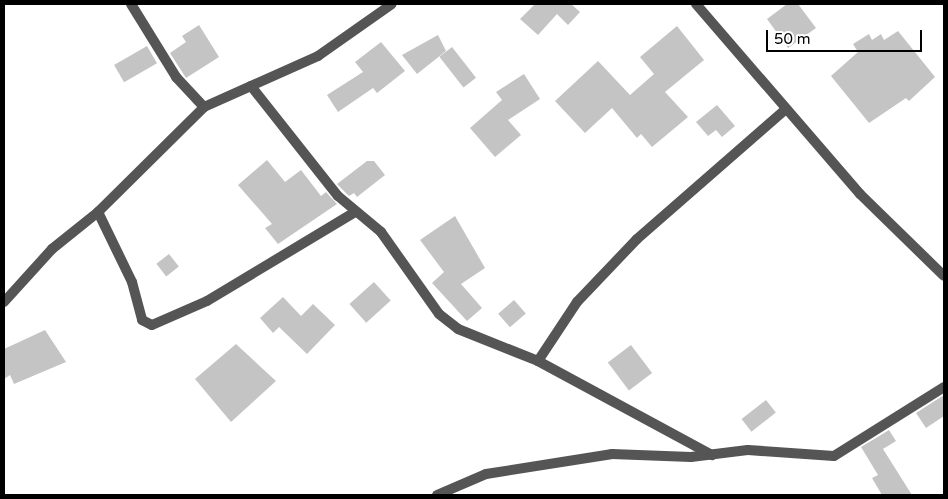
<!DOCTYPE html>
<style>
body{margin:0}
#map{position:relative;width:948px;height:499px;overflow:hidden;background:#fff;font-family:"Varela Round",sans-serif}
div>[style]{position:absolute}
.building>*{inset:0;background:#c4c4c4;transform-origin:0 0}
.minor>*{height:10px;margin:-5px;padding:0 5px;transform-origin:5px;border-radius:5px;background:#555}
.tertiary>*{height:10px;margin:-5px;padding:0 5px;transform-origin:5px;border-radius:5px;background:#555}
span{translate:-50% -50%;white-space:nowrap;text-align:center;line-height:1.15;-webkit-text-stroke:5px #fff;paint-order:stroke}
.frame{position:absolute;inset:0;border:5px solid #000;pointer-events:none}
.scale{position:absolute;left:766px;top:30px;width:156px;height:22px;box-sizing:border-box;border:2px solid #000;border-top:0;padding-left:6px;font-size:15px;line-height:18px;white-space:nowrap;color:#000;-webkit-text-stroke:4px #fff;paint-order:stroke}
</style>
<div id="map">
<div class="building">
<div style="clip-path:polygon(535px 4px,571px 4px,580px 12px,568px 25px,557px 14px,538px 35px,520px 19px)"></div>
<div style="clip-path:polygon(787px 4px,798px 4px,816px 28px,788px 48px,767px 19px)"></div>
<div style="clip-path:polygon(199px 25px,219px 57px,186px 78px,170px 53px,186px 42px,182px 36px)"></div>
<div style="clip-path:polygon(677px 26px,704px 60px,665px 92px,688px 117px,652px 147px,641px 134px,637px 138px,612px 108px,585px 133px,555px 101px,598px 61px,630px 95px,654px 74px,640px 57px)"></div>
<div style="clip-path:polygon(898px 31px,935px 77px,909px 101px,906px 98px,869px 123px,831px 76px,858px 52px,853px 44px,869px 34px,872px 40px,881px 34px,884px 40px)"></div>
<div style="clip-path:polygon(438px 35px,446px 51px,417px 74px,402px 55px)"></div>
<div style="clip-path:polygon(381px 42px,405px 71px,377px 93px,373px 88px,338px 112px,327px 95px,363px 72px,355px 62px)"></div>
<div style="left:147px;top:46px;width:20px;height:38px;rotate:60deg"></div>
<div style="left:452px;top:47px;width:39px;height:16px;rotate:52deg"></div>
<div style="clip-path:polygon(524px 74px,540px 99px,508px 120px,521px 135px,495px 157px,470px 128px,502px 100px,496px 92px)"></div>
<div style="clip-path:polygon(717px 105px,735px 126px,722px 137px,716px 130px,708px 136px,696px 122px)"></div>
<div style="clip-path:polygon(267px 160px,285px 182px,301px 170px,321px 196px,326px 192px,337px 204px,278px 244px,265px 228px,272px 224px,238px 185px)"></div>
<div style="clip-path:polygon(367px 161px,374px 161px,385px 175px,357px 197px,354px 193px,349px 196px,337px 184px)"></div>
<div style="clip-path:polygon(455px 216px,485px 268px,461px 284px,482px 308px,467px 321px,432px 283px,444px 272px,420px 240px)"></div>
<div style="left:169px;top:254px;width:16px;height:16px;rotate:52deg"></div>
<div style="left:374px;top:282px;width:25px;height:33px;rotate:48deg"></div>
<div style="clip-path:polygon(283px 297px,301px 316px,313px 304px,335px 325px,307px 354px,279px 327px,273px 333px,260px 318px)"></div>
<div style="left:514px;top:300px;width:18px;height:21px;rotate:49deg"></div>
<div style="clip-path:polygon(45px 330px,66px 362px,14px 384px,10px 375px,4px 379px,4px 349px)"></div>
<div style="clip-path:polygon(236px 344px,276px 381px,231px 422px,195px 379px)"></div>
<div style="left:631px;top:345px;width:35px;height:29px;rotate:53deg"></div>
<div style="clip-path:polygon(944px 395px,944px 416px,926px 428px,916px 413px)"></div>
<div style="left:766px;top:400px;width:16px;height:31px;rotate:52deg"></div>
<div style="clip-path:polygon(889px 430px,896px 441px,883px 449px,912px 495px,882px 495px,872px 478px,878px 475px,861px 447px)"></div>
</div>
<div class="minor">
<div style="left:131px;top:4px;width:86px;rotate:58.3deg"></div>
<div style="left:176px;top:77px;width:41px;rotate:47deg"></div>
<div style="left:251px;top:86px;width:140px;rotate:51.7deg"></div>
<div style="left:338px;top:196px;width:56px;rotate:39.9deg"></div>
<div style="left:381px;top:232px;width:100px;rotate:54.7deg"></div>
<div style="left:439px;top:314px;width:24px;rotate:38deg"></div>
<div style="left:458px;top:329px;width:86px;rotate:21.8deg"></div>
<div style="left:538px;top:361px;width:198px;rotate:28.4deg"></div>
<div style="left:98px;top:212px;width:78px;rotate:64.1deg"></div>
<div style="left:132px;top:282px;width:39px;rotate:75deg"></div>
<div style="left:142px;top:320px;width:11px;rotate:27deg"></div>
<div style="left:152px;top:325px;width:60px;rotate:-23.6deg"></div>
<div style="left:207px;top:301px;width:173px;rotate:-31deg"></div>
<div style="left:4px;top:302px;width:72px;rotate:-47.8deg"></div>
<div style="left:52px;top:249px;width:59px;rotate:-38.8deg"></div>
<div style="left:98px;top:212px;width:149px;rotate:-44.7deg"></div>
<div style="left:204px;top:107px;width:125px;rotate:-24.1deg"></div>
<div style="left:318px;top:56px;width:90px;rotate:-35.1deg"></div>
<div style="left:538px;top:361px;width:71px;rotate:-56.5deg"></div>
<div style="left:577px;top:302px;width:87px;rotate:-46.4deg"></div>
<div style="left:637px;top:239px;width:198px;rotate:-41.1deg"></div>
<div style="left:437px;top:495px;width:53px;rotate:-23.2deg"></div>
<div style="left:486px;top:474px;width:128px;rotate:-9deg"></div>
<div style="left:612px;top:454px;width:79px;rotate:2.2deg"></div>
<div style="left:691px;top:457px;width:57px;rotate:-7deg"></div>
<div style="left:748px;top:450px;width:86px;rotate:4deg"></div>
<div style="left:834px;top:456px;width:130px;rotate:-32.1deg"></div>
</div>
<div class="tertiary">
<div style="left:696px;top:4px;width:251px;rotate:49.2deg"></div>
<div style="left:860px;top:194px;width:117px;rotate:44.3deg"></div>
</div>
<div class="frame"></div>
<div class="scale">50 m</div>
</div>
